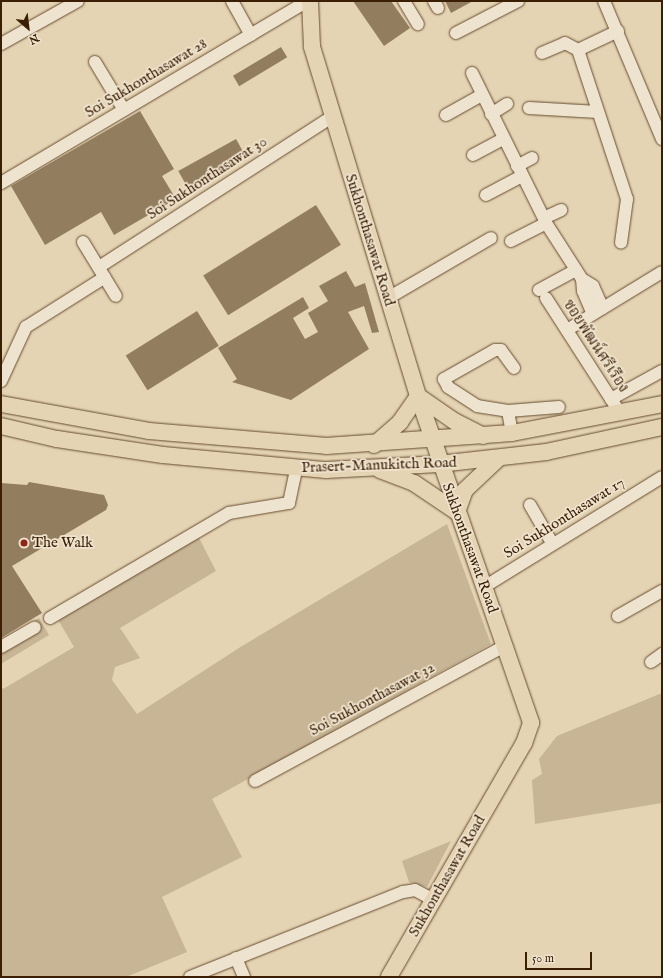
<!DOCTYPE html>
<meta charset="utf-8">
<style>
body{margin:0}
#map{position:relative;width:663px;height:978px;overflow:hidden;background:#e5d4b3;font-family:"IM FELL English","Noto Serif Thai",serif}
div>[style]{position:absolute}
.green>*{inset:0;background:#c8b595}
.building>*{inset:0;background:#937d5f;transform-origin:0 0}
.roads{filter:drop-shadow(0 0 1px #664c30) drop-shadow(0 0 1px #664c30)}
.minor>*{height:12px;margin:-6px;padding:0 6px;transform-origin:6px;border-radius:6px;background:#eee3ce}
.major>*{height:16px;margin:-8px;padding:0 8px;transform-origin:8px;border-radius:8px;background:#e5d4b3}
.dots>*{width:11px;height:11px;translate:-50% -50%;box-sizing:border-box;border:2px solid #eee3ce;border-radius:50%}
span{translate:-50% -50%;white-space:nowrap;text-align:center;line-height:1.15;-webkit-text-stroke:3.5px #eee3ce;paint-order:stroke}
.street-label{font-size:15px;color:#3b1f05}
.poi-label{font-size:15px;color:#3b1f05}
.left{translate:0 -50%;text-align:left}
.frame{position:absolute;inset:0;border:2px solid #3b1f05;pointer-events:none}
.north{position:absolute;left:8px;top:8px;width:40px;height:40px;-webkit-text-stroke:3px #eee3ce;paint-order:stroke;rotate:152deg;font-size:11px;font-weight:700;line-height:16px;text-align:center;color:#3b1f05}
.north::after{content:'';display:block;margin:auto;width:14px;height:18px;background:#3b1f05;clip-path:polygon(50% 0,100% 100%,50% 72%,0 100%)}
.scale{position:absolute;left:525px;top:952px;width:67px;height:18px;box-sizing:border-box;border:2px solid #3b1f05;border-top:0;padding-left:5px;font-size:12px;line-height:14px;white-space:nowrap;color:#3b1f05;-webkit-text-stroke:3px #eee3ce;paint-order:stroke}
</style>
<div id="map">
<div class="green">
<div style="clip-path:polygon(447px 524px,491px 644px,212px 799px,242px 857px,162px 897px,187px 952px,126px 977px,1px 977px,1px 686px,3px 689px,74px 647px,57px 618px,198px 536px,216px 571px,120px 628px,140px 658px,115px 667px,112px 680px,137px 714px,242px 646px)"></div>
<div style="clip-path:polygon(39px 618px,49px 635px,1px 664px,1px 641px)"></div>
<div style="clip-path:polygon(662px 693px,662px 803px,535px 824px,532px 780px,542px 774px,539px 759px,557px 736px)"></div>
<div style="clip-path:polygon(451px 841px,427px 887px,409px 882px,402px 861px)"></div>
</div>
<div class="building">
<div style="clip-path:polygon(353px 1px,391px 1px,410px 28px,384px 46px)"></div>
<div style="clip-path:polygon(445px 1px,473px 1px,451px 13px)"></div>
<div style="left:281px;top:47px;width:12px;height:56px;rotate:59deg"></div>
<div style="clip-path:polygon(140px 111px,174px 169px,162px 176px,176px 199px,114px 235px,101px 212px,45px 245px,11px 186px)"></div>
<div style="left:236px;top:139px;width:21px;height:66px;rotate:61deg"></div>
<div style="left:316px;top:205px;width:47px;height:133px;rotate:58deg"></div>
<div style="clip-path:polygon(346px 271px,355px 287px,365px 283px,379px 332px,372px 333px,364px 306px,348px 312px,369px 349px,291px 400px,232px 382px,237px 379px,218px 348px,303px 297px,309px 308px,293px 318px,305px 339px,318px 332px,308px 313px,328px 301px,319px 286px)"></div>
<div style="left:197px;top:311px;width:41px;height:84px;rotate:58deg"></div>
<div style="clip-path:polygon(29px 482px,104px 495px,108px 505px,106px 510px,12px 566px,42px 613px,1px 638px,1px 483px,27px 485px)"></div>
</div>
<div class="roads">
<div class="minor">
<div style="left:232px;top:1px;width:39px;rotate:61deg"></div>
<div style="left:404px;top:1px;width:27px;rotate:59deg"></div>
<div style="left:434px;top:1px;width:8px;rotate:60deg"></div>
<div style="left:604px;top:1px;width:150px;rotate:67.2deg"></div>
<div style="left:618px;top:31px;width:44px;rotate:154.6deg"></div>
<div style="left:578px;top:50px;width:157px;rotate:71.8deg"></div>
<div style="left:627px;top:199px;width:44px;rotate:97.8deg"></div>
<div style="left:456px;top:33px;width:70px;rotate:-27.3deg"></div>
<div style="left:1px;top:44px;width:88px;rotate:-29.2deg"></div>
<div style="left:542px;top:53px;width:25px;rotate:-23deg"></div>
<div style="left:565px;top:43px;width:15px;rotate:28deg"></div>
<div style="left:95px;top:62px;width:56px;rotate:58.9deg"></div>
<div style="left:472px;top:73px;width:167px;rotate:63.7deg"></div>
<div style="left:546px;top:223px;width:67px;rotate:57.3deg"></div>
<div style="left:582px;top:279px;width:13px;rotate:32deg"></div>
<div style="left:593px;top:286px;width:24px;rotate:66deg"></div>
<div style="left:529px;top:108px;width:69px;rotate:3.3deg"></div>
<div style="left:491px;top:114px;width:19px;rotate:-32deg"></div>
<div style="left:446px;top:115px;width:41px;rotate:-29.1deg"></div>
<div style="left:473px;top:155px;width:34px;rotate:-28deg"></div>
<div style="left:517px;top:166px;width:17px;rotate:-28deg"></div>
<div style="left:1px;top:183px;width:357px;rotate:-30.7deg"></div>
<div style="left:486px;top:195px;width:41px;rotate:-27.8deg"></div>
<div style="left:544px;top:218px;width:19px;rotate:-25deg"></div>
<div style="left:511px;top:241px;width:39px;rotate:-27deg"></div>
<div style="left:83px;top:242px;width:63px;rotate:58.6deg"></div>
<div style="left:99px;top:267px;width:278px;rotate:-32.8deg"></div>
<div style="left:582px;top:279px;width:12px;rotate:85deg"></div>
<div style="left:583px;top:291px;width:25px;rotate:67deg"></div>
<div style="left:539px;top:290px;width:42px;rotate:-28.4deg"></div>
<div style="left:388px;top:298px;width:119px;rotate:-30.2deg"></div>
<div style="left:546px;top:298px;width:137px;rotate:57.2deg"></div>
<div style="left:567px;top:330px;width:111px;rotate:-31.4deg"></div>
<div style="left:514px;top:368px;width:22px;rotate:-126deg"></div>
<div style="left:501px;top:350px;width:6px;rotate:180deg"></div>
<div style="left:495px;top:350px;width:59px;rotate:150.4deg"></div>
<div style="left:444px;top:379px;width:9px;rotate:63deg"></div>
<div style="left:448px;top:387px;width:35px;rotate:33deg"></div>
<div style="left:477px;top:406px;width:31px;rotate:9deg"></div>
<div style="left:508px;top:411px;width:51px;rotate:-4.5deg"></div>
<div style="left:1px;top:381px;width:60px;rotate:-65.2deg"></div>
<div style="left:26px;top:327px;width:93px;rotate:-32.3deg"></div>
<div style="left:611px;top:399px;width:58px;rotate:-28.8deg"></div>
<div style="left:508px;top:411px;width:22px;rotate:80deg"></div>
<div style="left:530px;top:505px;width:44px;rotate:59.9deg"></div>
<div style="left:484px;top:587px;width:209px;rotate:-31.7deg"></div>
<div style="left:618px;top:616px;width:51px;rotate:-29.6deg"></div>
<div style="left:50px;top:618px;width:208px;rotate:-30.4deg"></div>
<div style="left:229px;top:513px;width:61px;rotate:-9.5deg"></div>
<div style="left:289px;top:503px;width:35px;rotate:-78deg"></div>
<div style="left:1px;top:647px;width:39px;rotate:-30deg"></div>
<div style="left:651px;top:662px;width:14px;rotate:-36deg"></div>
<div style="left:255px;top:781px;width:284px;rotate:-28.4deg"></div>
<div style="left:236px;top:958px;width:21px;rotate:67deg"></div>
<div style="left:190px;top:977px;width:229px;rotate:-21.8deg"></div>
<div style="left:403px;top:892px;width:12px;rotate:-9deg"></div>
<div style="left:415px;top:890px;width:19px;rotate:28deg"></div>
</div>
<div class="major">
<div style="left:310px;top:1px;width:46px;rotate:87.5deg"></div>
<div style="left:312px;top:47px;width:365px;rotate:73.1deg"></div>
<div style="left:418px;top:396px;width:346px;rotate:70.9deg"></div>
<div style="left:531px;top:723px;width:21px;rotate:109deg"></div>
<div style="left:524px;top:743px;width:270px;rotate:120deg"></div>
<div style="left:1px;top:404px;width:150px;rotate:10.3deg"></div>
<div style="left:149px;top:431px;width:178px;rotate:4.8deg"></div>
<div style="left:326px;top:446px;width:186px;rotate:-4deg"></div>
<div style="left:512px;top:433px;width:153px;rotate:-10.9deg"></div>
<div style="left:1px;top:426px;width:57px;rotate:13.1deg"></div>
<div style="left:57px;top:439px;width:107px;rotate:8.6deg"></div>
<div style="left:163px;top:455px;width:164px;rotate:5.3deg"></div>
<div style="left:326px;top:470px;width:113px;rotate:-3deg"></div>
<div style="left:439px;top:464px;width:108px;rotate:-6.4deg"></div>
<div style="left:546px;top:452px;width:119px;rotate:-12.2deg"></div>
<div style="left:374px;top:445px;width:35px;rotate:-41deg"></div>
<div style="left:400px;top:422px;width:32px;rotate:-55deg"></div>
<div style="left:418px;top:396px;width:44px;rotate:34.8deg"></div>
<div style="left:454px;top:421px;width:33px;rotate:27deg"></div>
<div style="left:380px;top:470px;width:36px;rotate:21deg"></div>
<div style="left:414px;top:483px;width:52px;rotate:34deg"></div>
<div style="left:457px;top:512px;width:23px;rotate:-70deg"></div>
<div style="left:465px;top:490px;width:47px;rotate:-43.3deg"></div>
</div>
</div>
<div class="dots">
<div style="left:24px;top:543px;background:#8f2418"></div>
</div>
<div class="street-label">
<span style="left:146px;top:78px;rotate:-31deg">Soi Sukhonthasawat 28</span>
<span style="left:207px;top:178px;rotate:-33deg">Soi Sukhonthasawat 30</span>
<span style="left:370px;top:240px;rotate:73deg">Sukhonthasawat Road</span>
<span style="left:596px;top:346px;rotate:57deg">ซอยพัฒน์ศรีเรือง</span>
<span style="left:379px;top:465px;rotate:-2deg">Prasert-Manukitch Road</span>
<span style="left:564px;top:518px;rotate:-32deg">Soi Sukhonthasawat 17</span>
<span style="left:470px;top:548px;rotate:70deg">Sukhonthasawat Road</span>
<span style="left:372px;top:699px;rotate:-28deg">Soi Sukhonthasawat 32</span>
<span style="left:447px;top:876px;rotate:-60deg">Sukhonthasawat Road</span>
</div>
<div class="poi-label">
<span class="left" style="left:32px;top:543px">The Walk</span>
</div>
<div class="frame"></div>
<div class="north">N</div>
<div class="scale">50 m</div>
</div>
